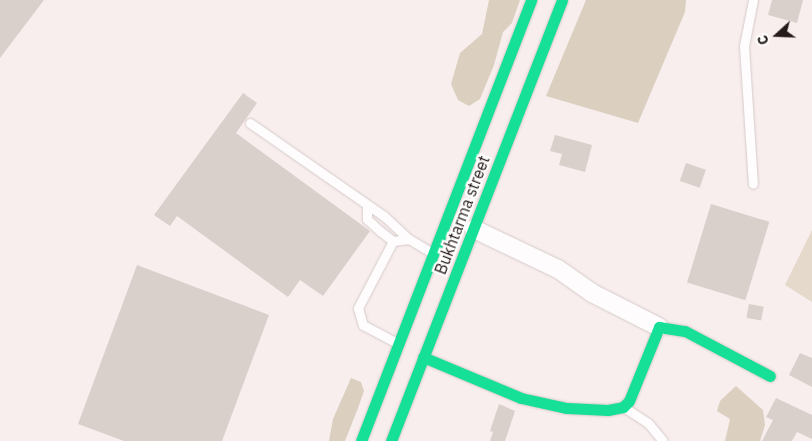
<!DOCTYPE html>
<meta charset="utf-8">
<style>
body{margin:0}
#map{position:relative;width:812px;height:441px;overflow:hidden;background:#f8eeed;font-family:"IBM Plex Sans",sans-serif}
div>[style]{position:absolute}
.green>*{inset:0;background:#e4d9cb}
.forest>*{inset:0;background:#dbd0bf}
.building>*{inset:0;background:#d9d0cc;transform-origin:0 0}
.roads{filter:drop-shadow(0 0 1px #d5cbca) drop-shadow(0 0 1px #d5cbca)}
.lane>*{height:9px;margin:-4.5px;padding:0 4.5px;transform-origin:4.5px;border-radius:4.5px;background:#fefcfc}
.street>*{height:18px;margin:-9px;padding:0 9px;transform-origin:9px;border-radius:9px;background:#fefcfc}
.fast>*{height:11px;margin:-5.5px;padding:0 5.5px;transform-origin:5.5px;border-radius:5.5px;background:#16e098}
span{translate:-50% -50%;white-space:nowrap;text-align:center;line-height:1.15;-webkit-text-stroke:4.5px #fff;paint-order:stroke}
.street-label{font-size:16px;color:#261b1a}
.north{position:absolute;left:752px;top:10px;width:50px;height:50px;-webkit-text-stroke:4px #fff;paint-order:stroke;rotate:250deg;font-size:14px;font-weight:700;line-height:20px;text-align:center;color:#261b1a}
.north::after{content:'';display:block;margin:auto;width:18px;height:22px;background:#261b1a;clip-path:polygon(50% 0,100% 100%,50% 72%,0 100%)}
</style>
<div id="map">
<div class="green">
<div style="clip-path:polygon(812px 230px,812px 302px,785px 285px)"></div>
</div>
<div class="forest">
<div style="clip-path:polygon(489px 0,520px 0,512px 23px,503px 32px,494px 65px,480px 99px,469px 106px,458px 100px,451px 84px,460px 53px,482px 34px)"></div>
<div style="clip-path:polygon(586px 0,686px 0,685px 12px,638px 123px,546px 96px)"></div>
<div style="clip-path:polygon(351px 378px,361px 382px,364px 391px,358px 408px,345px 441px,329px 441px,333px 419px)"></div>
<div style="clip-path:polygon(736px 386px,763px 410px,765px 425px,760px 441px,725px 441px,730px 419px,717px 411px,720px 401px)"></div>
</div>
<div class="building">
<div style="clip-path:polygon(0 0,44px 0,0 58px)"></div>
<div style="clip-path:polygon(772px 0,803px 0,797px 23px,768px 15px)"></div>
<div style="clip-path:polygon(243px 93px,257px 103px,236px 133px,370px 231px,323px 296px,300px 280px,288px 297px,177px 216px,170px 226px,154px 215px)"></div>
<div style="clip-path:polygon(555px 135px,592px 145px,585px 172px,559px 165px,562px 154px,550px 151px)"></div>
<div style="left:686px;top:163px;width:21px;height:19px;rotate:19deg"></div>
<div style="left:711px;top:204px;width:61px;height:82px;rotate:17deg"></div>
<div style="clip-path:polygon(137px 265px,269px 315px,222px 441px,124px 441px,78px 424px)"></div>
<div style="left:749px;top:304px;width:15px;height:14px;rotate:11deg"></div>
<div style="clip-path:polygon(800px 353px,812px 358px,812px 387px,789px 375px)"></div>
<div style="clip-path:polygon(776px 398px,812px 415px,812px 439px,797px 432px,792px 441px,762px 441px,773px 420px,766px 417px)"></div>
<div style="clip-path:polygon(499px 404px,515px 411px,505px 441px,490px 441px,493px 432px,490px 431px)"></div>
</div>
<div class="roads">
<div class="lane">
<div style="left:753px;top:0;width:47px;rotate:101.1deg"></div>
<div style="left:744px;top:46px;width:138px;rotate:86.3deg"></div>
<div style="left:250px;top:123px;width:163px;rotate:34.8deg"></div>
<div style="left:384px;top:216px;width:34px;rotate:43deg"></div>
<div style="left:409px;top:239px;width:26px;rotate:31deg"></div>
<div style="left:367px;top:207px;width:12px;rotate:90deg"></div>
<div style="left:367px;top:219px;width:18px;rotate:43deg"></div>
<div style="left:380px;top:231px;width:16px;rotate:38deg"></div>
<div style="left:393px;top:241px;width:16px;rotate:-7deg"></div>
<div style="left:393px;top:241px;width:76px;rotate:117.6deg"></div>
<div style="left:358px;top:308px;width:18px;rotate:74deg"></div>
<div style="left:363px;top:325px;width:38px;rotate:28deg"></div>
<div style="left:625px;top:408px;width:27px;rotate:33deg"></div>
<div style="left:648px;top:423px;width:23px;rotate:50deg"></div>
</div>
<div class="street">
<div style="left:474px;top:229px;width:93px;rotate:25.5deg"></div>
<div style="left:558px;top:269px;width:42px;rotate:35.2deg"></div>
<div style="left:592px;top:293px;width:75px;rotate:26.9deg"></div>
</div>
<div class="fast">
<div style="left:423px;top:357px;width:106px;rotate:22.7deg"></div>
<div style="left:521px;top:398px;width:47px;rotate:12.3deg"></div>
<div style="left:567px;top:408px;width:41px;rotate:2.8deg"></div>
<div style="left:608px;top:410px;width:15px;rotate:-11deg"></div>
<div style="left:623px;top:407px;width:8px;rotate:-45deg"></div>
<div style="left:629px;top:401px;width:80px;rotate:-67.9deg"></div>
<div style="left:659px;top:327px;width:26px;rotate:9deg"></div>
<div style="left:685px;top:331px;width:96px;rotate:27.9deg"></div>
<div style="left:361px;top:441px;width:473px;rotate:-68.9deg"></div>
<div style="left:391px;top:441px;width:473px;rotate:-68.8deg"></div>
</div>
</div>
<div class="street-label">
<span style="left:462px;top:215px;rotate:-69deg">Bukhtarma street</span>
</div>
<div class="north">С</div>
</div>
